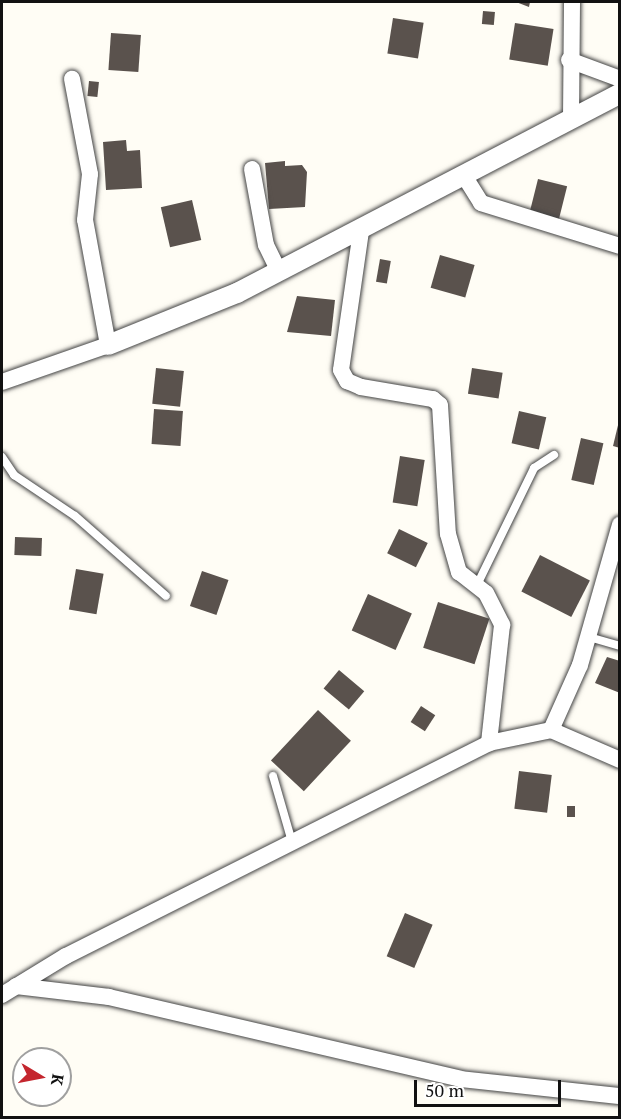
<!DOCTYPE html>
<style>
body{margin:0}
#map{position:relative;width:621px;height:1119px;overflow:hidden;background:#fffdf5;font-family:"PT Serif",serif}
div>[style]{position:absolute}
.building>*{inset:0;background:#5a524d;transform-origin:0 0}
.roads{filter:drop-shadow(0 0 2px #444) drop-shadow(0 0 2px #444)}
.service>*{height:8px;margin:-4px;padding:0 4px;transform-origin:4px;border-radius:4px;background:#fff}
.minor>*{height:16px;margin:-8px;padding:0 8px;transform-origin:8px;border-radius:8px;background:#fff}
.tertiary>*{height:20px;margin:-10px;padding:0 10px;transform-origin:10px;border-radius:10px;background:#fff}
span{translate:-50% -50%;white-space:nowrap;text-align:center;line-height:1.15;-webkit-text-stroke:6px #fff;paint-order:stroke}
.frame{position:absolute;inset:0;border:3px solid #111;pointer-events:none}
.north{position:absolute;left:12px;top:1047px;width:60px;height:60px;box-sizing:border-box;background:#fff;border:2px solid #a0a0a0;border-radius:50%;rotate:100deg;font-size:16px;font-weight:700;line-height:24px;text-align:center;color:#111}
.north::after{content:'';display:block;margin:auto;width:21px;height:27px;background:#c4262e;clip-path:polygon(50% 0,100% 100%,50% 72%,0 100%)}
.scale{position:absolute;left:414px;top:1080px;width:147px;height:27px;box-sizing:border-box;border:3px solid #111;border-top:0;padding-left:8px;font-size:18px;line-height:21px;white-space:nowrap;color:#111;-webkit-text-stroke:4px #fff;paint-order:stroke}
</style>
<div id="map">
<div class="building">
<div style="clip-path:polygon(516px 2px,530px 2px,529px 7px)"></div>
<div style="left:483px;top:11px;width:12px;height:13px;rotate:5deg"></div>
<div style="left:393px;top:18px;width:31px;height:36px;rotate:9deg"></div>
<div style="left:515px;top:23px;width:39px;height:37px;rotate:9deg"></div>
<div style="left:111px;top:33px;width:30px;height:37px;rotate:4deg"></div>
<div style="left:89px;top:81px;width:10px;height:15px;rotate:6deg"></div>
<div style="clip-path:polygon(126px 140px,127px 151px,140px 150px,142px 188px,106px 190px,103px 142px)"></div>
<div style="clip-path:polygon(285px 161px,285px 166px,302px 165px,307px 172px,305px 207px,269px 209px,265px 163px)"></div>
<div style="left:538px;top:179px;width:30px;height:34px;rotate:14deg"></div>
<div style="left:192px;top:200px;width:41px;height:32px;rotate:77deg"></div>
<div style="left:440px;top:255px;width:36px;height:34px;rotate:16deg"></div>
<div style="left:380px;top:259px;width:11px;height:23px;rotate:10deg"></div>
<div style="clip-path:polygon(297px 296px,335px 300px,331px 336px,287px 332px)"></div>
<div style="left:156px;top:368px;width:28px;height:36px;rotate:6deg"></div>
<div style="left:472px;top:368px;width:31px;height:26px;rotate:9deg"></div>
<div style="left:154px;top:409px;width:29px;height:35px;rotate:4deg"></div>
<div style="left:519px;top:411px;width:28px;height:33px;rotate:13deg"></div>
<div style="clip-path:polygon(619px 421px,620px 421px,620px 448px,613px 446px)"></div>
<div style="left:581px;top:438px;width:23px;height:43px;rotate:13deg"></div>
<div style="left:400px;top:456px;width:25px;height:47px;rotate:9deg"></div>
<div style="left:399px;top:529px;width:32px;height:27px;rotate:26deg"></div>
<div style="left:15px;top:537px;width:27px;height:18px;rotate:2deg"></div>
<div style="left:540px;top:555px;width:56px;height:41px;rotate:27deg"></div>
<div style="left:76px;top:569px;width:28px;height:41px;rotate:10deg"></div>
<div style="left:202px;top:571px;width:28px;height:37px;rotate:19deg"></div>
<div style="left:368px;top:594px;width:48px;height:40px;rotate:24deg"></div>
<div style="left:438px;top:602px;width:54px;height:48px;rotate:18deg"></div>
<div style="clip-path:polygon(607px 657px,620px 661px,620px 693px,595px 683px)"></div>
<div style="left:339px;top:670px;width:33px;height:24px;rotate:40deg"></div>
<div style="left:421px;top:706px;width:17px;height:19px;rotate:33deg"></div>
<div style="left:318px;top:710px;width:45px;height:69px;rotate:43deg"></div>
<div style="left:519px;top:771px;width:33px;height:38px;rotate:7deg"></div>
<div style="left:567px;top:806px;width:8px;height:11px"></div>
<div style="left:405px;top:913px;width:30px;height:47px;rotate:23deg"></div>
</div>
<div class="roads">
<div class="service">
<div style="left:2px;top:457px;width:22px;rotate:56deg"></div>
<div style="left:14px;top:475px;width:73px;rotate:33.9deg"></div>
<div style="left:75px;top:516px;width:121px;rotate:41.3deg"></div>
<div style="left:478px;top:583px;width:128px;rotate:-64deg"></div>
<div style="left:534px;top:468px;width:24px;rotate:-33deg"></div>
<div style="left:589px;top:637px;width:32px;rotate:16deg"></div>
<div style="left:273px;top:776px;width:69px;rotate:73.9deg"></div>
</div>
<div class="minor">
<div style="left:569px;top:60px;width:54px;rotate:20.4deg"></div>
<div style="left:571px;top:118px;width:116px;rotate:-89.5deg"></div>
<div style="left:252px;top:169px;width:77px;rotate:79.6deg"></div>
<div style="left:266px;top:245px;width:30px;rotate:64deg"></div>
<div style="left:463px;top:174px;width:34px;rotate:58deg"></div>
<div style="left:481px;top:203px;width:145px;rotate:17.2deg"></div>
<div style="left:361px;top:231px;width:140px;rotate:98.2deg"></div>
<div style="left:341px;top:370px;width:13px;rotate:61deg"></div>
<div style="left:347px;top:381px;width:15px;rotate:23deg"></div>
<div style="left:361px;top:387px;width:73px;rotate:9.5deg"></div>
<div style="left:433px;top:399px;width:9px;rotate:41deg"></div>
<div style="left:440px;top:405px;width:129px;rotate:86.5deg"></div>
<div style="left:448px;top:534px;width:40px;rotate:74deg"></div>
<div style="left:459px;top:572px;width:34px;rotate:38deg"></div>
<div style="left:486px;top:593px;width:36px;rotate:63deg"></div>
<div style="left:502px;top:625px;width:119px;rotate:96.3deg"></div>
<div style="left:2px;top:382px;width:112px;rotate:-19.2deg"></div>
<div style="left:108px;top:345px;width:127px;rotate:-100.4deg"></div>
<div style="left:85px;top:220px;width:46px;rotate:-83.8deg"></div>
<div style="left:90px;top:174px;width:97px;rotate:-100.7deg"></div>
<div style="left:551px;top:730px;width:75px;rotate:23.5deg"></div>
<div style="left:16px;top:986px;width:94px;rotate:6.7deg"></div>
<div style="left:109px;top:997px;width:360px;rotate:13.1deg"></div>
<div style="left:460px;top:1079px;width:161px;rotate:6.1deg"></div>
<div style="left:2px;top:995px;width:75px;rotate:-31.4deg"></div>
<div style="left:66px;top:956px;width:474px;rotate:-26.7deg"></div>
<div style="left:489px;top:743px;width:63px;rotate:-11.8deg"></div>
<div style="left:551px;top:730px;width:71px;rotate:-66deg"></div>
<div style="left:580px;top:665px;width:146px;rotate:-74.1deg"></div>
</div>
<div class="tertiary">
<div style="left:108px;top:345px;width:139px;rotate:-22deg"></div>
<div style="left:237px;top:293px;width:432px;rotate:-27.5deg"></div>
</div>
</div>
<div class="frame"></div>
<div class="north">K</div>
<div class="scale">50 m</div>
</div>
